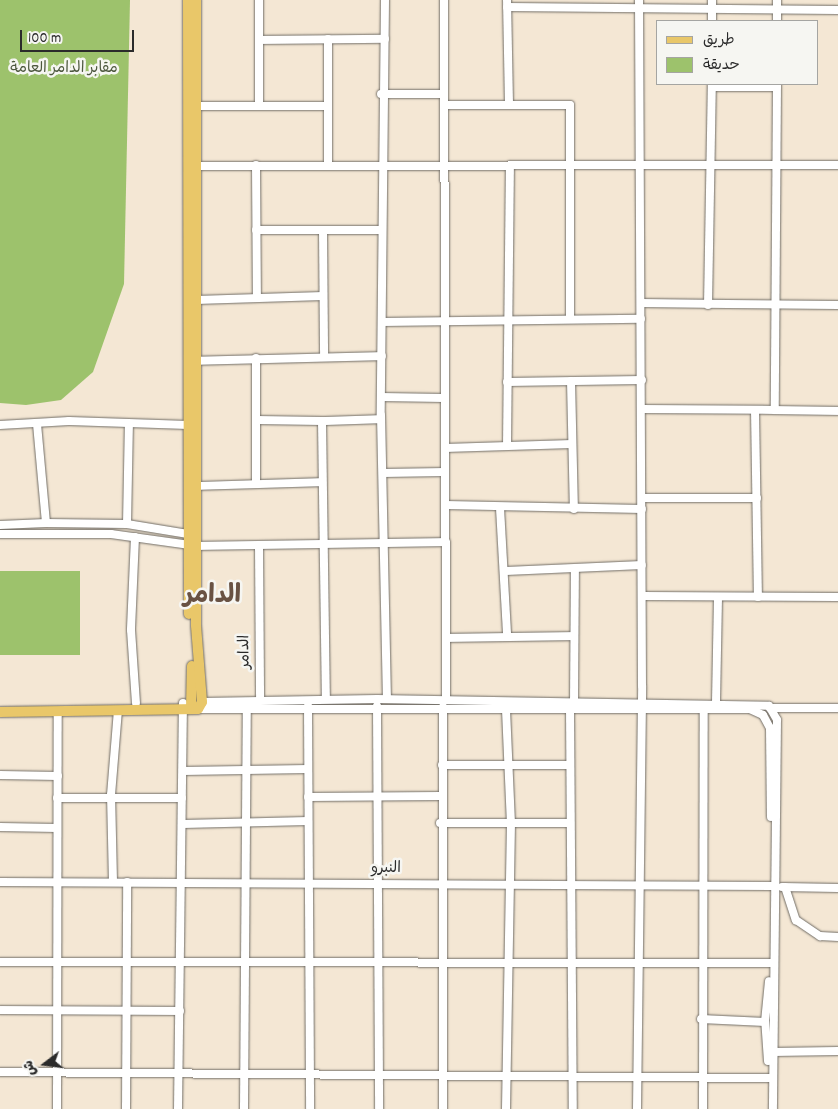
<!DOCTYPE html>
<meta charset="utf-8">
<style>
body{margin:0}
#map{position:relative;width:838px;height:1109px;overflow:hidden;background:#f4e7d4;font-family:Dekko,"Playpen Sans Arabic",sans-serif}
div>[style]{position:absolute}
.green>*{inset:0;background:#9dc26c;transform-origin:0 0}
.roads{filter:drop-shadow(0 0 1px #716d66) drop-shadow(0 0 1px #716d66)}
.minor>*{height:8px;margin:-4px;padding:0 4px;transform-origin:4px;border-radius:4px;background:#fff}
.major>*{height:10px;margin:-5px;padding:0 5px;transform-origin:5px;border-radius:5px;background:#e9c769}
span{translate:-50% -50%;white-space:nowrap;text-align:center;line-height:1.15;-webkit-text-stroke:5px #f6f6f2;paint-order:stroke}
.park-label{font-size:15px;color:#4d583e}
.street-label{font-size:15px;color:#2b2b2b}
.town-label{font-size:25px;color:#695243;font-weight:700}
.legend{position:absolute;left:656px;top:20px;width:162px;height:65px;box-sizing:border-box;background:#f6f6f2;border:1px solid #a5a5a2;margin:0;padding:6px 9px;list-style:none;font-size:15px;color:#2b2b2b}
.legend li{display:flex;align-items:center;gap:10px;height:25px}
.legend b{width:25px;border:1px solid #a5a5a2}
.north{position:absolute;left:20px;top:1039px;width:50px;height:50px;-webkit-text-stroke:4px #f6f6f2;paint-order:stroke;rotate:255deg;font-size:14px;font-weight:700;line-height:20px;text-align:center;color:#2b2b2b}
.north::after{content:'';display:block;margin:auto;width:18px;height:22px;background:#2b2b2b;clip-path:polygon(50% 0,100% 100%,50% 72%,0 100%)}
.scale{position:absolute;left:20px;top:30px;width:114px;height:22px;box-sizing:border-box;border:2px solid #2b2b2b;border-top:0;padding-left:6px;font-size:15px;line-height:18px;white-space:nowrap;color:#2b2b2b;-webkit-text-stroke:4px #f6f6f2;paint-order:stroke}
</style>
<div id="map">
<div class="green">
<div style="clip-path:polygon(0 0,130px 0,124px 284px,93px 372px,61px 400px,26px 405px,0 403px)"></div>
<div style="left:80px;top:571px;width:84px;height:80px;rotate:90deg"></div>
</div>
<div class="roads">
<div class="minor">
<div style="left:385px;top:0;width:415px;rotate:90.6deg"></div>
<div style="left:381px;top:415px;width:284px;rotate:88.8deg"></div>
<div style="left:444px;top:0;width:699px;rotate:89.84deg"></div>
<div style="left:507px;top:0;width:104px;rotate:88.9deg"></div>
<div style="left:777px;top:0;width:21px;rotate:90deg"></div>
<div style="left:507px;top:7px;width:331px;rotate:0.5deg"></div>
<div style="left:712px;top:21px;width:21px;rotate:-90deg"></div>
<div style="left:328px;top:39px;width:127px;rotate:90deg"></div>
<div style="left:260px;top:40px;width:125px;rotate:-0.5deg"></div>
<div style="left:777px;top:84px;width:326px;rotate:90.4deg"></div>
<div style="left:775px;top:410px;width:63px;rotate:0.9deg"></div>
<div style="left:712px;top:87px;width:65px"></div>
<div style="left:381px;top:94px;width:63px"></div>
<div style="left:444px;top:105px;width:126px"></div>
<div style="left:570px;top:105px;width:214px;rotate:90deg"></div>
<div style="left:197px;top:106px;width:130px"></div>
<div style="left:259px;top:106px;width:106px;rotate:-90deg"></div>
<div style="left:256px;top:165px;width:131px;rotate:89.6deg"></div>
<div style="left:191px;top:166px;width:647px;rotate:-0.09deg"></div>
<div style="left:256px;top:230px;width:126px"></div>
<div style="left:323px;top:231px;width:126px;rotate:89.5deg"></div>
<div style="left:196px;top:300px;width:127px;rotate:-1.8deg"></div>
<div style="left:641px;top:303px;width:197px;rotate:0.6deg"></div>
<div style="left:708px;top:305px;width:221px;rotate:-89deg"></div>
<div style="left:382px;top:322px;width:259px;rotate:-0.7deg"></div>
<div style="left:256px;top:358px;width:125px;rotate:90deg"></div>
<div style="left:192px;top:361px;width:190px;rotate:-1.5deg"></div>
<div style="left:571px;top:381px;width:128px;rotate:88.7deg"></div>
<div style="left:507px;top:382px;width:135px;rotate:-0.8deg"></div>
<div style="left:381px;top:397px;width:63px;rotate:0.9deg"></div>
<div style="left:641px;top:409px;width:134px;rotate:0.4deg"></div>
<div style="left:755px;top:410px;width:187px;rotate:89.1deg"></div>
<div style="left:257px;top:420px;width:65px;rotate:0.9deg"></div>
<div style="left:322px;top:421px;width:278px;rotate:89.2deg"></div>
<div style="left:322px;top:421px;width:59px;rotate:-1.9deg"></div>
<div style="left:37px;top:424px;width:99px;rotate:84.8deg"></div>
<div style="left:46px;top:523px;width:81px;rotate:0.7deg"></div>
<div style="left:127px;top:524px;width:68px;rotate:9.3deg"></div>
<div style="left:0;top:425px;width:69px;rotate:-3.3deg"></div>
<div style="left:69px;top:421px;width:119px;rotate:1.9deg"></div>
<div style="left:507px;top:446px;width:279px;rotate:-89.4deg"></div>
<div style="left:445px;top:448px;width:127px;rotate:-1.8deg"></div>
<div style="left:383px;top:473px;width:62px;rotate:-0.9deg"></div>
<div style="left:196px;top:486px;width:126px;rotate:-1.8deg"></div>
<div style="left:642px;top:498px;width:115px"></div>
<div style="left:446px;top:505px;width:196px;rotate:1.2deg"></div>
<div style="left:500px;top:508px;width:127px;rotate:86.8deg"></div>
<div style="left:127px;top:524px;width:100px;rotate:-88.9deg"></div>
<div style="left:0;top:525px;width:46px;rotate:-2.5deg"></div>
<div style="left:0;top:534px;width:111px"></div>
<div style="left:111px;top:534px;width:87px;rotate:7.9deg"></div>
<div style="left:197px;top:546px;width:249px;rotate:-0.9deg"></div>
<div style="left:135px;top:537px;width:93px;rotate:92.5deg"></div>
<div style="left:131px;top:630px;width:73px;rotate:86.1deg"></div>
<div style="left:259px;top:546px;width:153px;rotate:89.6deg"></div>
<div style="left:506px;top:571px;width:136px;rotate:-2.5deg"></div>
<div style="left:642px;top:596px;width:196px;rotate:0.3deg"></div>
<div style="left:447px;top:638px;width:127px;rotate:-0.9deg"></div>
<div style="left:202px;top:702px;width:175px;rotate:-1deg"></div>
<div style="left:377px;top:699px;width:392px;rotate:1deg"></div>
<div style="left:769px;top:706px;width:16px;rotate:60deg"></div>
<div style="left:777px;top:720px;width:389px;rotate:90.6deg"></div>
<div style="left:574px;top:702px;width:133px;rotate:-89.6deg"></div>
<div style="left:716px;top:702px;width:105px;rotate:-88.9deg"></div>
<div style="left:308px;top:706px;width:403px;rotate:89.7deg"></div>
<div style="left:377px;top:706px;width:403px;rotate:89.7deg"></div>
<div style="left:443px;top:707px;width:402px;rotate:90deg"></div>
<div style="left:770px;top:708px;width:68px"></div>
<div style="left:198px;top:709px;width:552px"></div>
<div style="left:750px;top:709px;width:14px;rotate:25deg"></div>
<div style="left:763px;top:715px;width:15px;rotate:62deg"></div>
<div style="left:770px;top:728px;width:89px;rotate:89.4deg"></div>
<div style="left:570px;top:709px;width:400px;rotate:89.6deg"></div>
<div style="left:442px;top:765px;width:128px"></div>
<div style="left:183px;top:771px;width:125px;rotate:-0.9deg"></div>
<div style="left:0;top:775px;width:58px;rotate:1deg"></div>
<div style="left:308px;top:797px;width:133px;rotate:-0.4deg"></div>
<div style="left:57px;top:798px;width:125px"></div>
<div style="left:440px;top:823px;width:130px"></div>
<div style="left:183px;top:824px;width:125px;rotate:-1.4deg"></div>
<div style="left:0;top:827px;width:57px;rotate:1deg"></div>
<div style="left:0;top:882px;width:772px;rotate:0.3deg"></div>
<div style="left:113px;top:882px;width:87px;rotate:-91.3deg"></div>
<div style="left:111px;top:795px;width:85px;rotate:-85.3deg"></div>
<div style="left:782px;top:887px;width:56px;rotate:1deg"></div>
<div style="left:785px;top:887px;width:35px;rotate:72deg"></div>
<div style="left:796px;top:920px;width:29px;rotate:34deg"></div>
<div style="left:820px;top:936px;width:18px;rotate:3deg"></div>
<div style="left:0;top:962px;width:771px;rotate:0.07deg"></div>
<div style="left:0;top:1010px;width:180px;rotate:0.3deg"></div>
<div style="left:701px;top:1019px;width:64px;rotate:2.7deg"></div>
<div style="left:773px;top:1052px;width:65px;rotate:-0.9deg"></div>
<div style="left:768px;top:1061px;width:39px;rotate:-94deg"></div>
<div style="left:765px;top:1022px;width:41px;rotate:-84.4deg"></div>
<div style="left:0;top:1072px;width:770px;rotate:0.45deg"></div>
<div style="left:57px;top:1109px;width:398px;rotate:-89.9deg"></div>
<div style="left:126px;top:1109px;width:227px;rotate:-89.7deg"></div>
<div style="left:178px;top:1109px;width:406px;rotate:-89.3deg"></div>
<div style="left:244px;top:1109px;width:402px;rotate:-89.6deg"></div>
<div style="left:506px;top:1109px;width:285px;rotate:-89deg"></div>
<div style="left:511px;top:824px;width:116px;rotate:-92.5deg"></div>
<div style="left:637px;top:1109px;width:423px;rotate:-89.3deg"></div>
<div style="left:642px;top:686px;width:686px;rotate:-90.25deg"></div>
<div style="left:703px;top:1109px;width:400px;rotate:-89.9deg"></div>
</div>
<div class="major">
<div style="left:188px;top:0;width:614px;rotate:89.91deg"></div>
<div style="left:191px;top:709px;width:43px;rotate:-88.7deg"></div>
<div style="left:0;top:712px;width:198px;rotate:-0.9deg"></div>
<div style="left:198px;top:709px;width:8px;rotate:-60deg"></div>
<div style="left:202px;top:702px;width:77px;rotate:-94.5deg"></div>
<div style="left:196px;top:625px;width:625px;rotate:-90deg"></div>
</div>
</div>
<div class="park-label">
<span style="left:64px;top:70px">مقابر الدامر العامة</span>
</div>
<div class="street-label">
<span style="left:246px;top:652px;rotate:-91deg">الدامر</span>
<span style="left:386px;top:870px">النبرو</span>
</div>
<div class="town-label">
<span style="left:212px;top:597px">الدامر</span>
</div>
<ul class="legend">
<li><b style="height:6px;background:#e9c769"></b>طريق</li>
<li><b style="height:14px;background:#9dc26c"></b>حديقة</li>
</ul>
<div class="north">ش</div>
<div class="scale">100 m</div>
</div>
